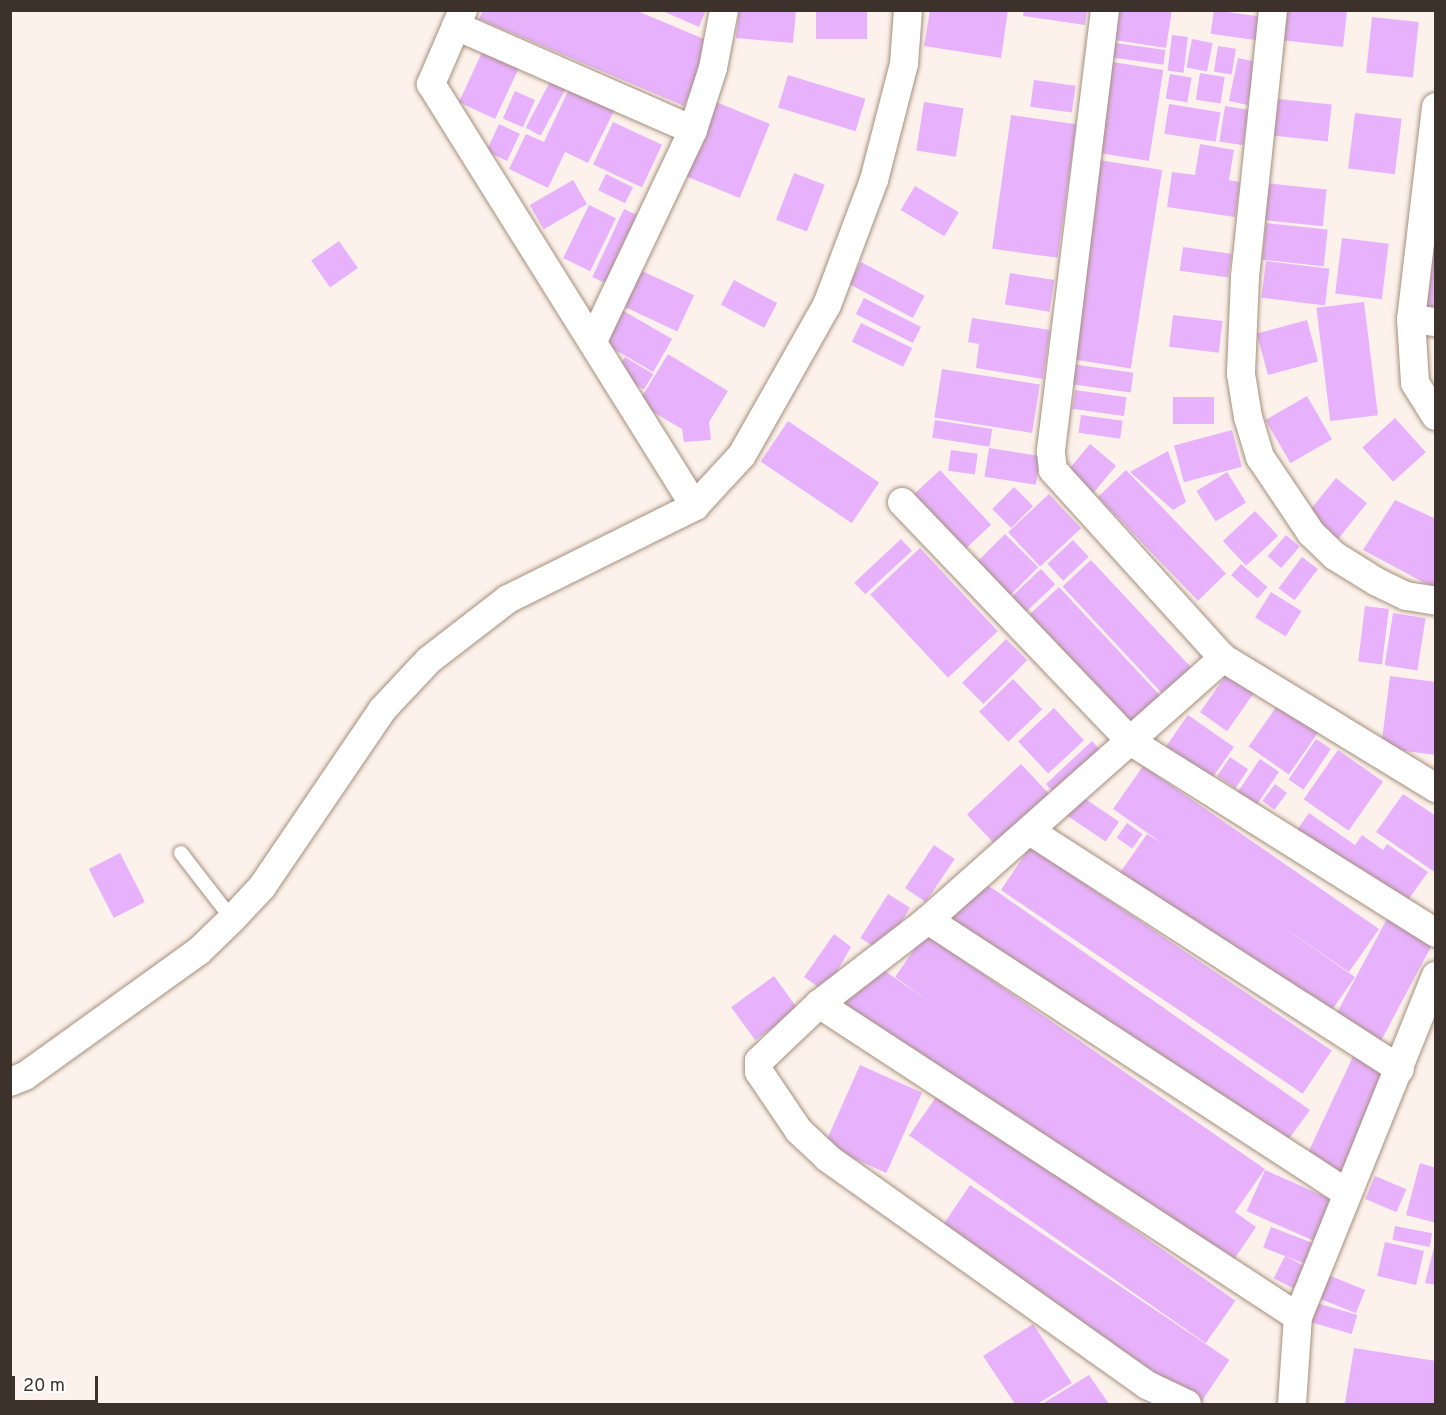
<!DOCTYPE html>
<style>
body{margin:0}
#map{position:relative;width:1446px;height:1415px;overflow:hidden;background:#fcf2eb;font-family:Overpass,sans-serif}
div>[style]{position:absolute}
.building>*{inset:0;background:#e7b2fb;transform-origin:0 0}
.roads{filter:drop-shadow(0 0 2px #a58e7c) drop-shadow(0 0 2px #a58e7c)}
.service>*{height:14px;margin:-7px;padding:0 7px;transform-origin:7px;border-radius:7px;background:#fff}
.minor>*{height:28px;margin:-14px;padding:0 14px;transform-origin:14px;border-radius:14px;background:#fff}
span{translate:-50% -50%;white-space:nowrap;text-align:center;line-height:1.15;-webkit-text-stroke:4.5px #fff;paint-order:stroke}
.frame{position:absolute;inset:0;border:12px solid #3c322b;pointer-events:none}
.scale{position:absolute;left:12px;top:1376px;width:86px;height:27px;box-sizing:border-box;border:3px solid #3c322b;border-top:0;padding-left:8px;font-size:18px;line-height:21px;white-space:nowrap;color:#3c322b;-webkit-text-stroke:4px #fff;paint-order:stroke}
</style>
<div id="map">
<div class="building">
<div style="clip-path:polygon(483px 10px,635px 10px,711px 42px,684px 106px,479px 19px)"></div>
<div style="clip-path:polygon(660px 10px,706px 10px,699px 27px)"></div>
<div style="clip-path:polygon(739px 10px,796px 10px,793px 43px,736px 38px)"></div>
<div style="left:816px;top:10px;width:51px;height:29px"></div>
<div style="clip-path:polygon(930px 10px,1008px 10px,1001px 58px,924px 46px)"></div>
<div style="clip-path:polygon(1024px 10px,1087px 10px,1085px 25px,1023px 16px)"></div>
<div style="clip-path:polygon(1114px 10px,1172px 10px,1166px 48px,1109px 39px)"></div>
<div style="left:1214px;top:10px;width:48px;height:24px;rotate:8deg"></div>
<div style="clip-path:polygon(1283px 10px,1347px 11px,1343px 47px,1280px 40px)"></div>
<div style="left:1372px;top:17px;width:47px;height:56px;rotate:6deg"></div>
<div style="left:1172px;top:35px;width:16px;height:36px;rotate:7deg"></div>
<div style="left:1192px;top:39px;width:21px;height:29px;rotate:11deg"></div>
<div style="left:1109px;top:42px;width:57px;height:15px;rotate:8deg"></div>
<div style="left:485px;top:46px;width:40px;height:62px;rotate:25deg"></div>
<div style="left:1218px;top:46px;width:18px;height:26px;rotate:9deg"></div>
<div style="left:1238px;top:58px;width:19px;height:44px;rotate:12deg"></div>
<div style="left:1106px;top:61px;width:58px;height:92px;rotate:9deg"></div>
<div style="left:1200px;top:73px;width:25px;height:27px;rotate:9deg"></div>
<div style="left:1170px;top:74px;width:22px;height:25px;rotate:10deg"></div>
<div style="left:788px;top:75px;width:81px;height:34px;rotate:17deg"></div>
<div style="left:551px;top:80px;width:17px;height:54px;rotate:28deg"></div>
<div style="left:1034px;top:80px;width:42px;height:27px;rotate:8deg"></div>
<div style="clip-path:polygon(571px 85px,616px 107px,588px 163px,565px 152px,548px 188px,509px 169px,526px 134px,544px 142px)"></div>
<div style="left:515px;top:91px;width:22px;height:30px;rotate:24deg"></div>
<div style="left:1269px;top:98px;width:63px;height:37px;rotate:6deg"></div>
<div style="left:716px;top:102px;width:58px;height:80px;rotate:22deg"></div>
<div style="left:924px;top:102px;width:40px;height:49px;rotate:9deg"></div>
<div style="left:1169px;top:104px;width:52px;height:30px;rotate:9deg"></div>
<div style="left:1225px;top:106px;width:24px;height:36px;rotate:9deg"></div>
<div style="left:1355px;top:113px;width:47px;height:56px;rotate:7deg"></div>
<div style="left:1011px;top:115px;width:66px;height:135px;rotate:8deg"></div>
<div style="left:613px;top:122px;width:54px;height:47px;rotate:25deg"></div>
<div style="left:499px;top:124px;width:23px;height:30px;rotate:25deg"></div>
<div style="clip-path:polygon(1200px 144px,1234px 150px,1229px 180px,1240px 182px,1235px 217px,1167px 207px,1172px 172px,1195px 175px)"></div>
<div style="left:1099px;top:160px;width:64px;height:201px;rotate:9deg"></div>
<div style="left:794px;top:173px;width:33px;height:50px;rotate:21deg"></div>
<div style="left:606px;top:174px;width:30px;height:18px;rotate:26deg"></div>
<div style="left:573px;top:180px;width:28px;height:50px;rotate:60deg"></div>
<div style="left:1265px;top:183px;width:62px;height:37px;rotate:6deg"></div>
<div style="left:915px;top:186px;width:51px;height:28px;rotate:31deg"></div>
<div style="left:589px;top:205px;width:30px;height:59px;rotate:26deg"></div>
<div style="left:624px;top:209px;width:21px;height:75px;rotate:25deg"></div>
<div style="left:1266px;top:223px;width:62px;height:37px;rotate:6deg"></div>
<div style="left:1342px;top:238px;width:47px;height:56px;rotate:7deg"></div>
<div style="left:339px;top:241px;width:33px;height:34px;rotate:55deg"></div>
<div style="clip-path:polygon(1425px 244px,1436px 245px,1436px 307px,1417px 305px)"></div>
<div style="left:1183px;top:247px;width:49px;height:24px;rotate:8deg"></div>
<div style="left:1266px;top:261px;width:64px;height:37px;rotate:7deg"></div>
<div style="left:861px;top:262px;width:72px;height:25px;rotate:28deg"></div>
<div style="left:638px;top:269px;width:62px;height:40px;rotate:25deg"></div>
<div style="left:1010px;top:273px;width:45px;height:32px;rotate:9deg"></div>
<div style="left:734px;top:280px;width:49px;height:28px;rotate:28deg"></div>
<div style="left:864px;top:298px;width:64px;height:18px;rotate:27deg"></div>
<div style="left:1364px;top:302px;width:114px;height:48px;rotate:83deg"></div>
<div style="left:622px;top:310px;width:58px;height:38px;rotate:30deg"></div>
<div style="left:1173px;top:315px;width:50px;height:32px;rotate:7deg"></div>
<div style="clip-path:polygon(972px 318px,1050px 330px,1043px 379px,976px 368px,979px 344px,968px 342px)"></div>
<div style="left:1307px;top:320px;width:43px;height:52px;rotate:75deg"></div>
<div style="left:861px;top:323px;width:57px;height:21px;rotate:26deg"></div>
<div style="clip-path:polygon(668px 354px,728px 391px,709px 422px,711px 440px,684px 442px,682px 429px,638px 403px)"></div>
<div style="left:625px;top:357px;width:33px;height:18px;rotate:31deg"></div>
<div style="left:1071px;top:364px;width:63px;height:20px;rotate:8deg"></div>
<div style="left:942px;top:369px;width:99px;height:49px;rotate:9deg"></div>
<div style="left:1075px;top:390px;width:52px;height:19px;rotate:8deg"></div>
<div style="left:1307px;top:396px;width:50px;height:48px;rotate:60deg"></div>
<div style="left:1214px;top:397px;width:27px;height:41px;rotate:90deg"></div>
<div style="left:1081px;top:415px;width:42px;height:18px;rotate:8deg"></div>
<div style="left:1395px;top:418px;width:46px;height:44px;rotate:48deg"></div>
<div style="left:935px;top:420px;width:58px;height:18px;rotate:9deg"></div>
<div style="left:788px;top:421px;width:110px;height:49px;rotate:34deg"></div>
<div style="left:1232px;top:430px;width:38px;height:60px;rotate:75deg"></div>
<div style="left:1090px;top:444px;width:34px;height:40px;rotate:40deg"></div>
<div style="left:989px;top:448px;width:52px;height:29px;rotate:9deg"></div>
<div style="left:951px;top:450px;width:27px;height:21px;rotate:8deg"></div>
<div style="clip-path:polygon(1168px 451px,1186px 502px,1173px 510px,1130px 472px)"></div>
<div style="left:940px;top:470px;width:75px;height:47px;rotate:47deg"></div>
<div style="left:1126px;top:470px;width:144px;height:39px;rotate:46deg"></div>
<div style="left:1227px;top:472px;width:36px;height:36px;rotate:58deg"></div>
<div style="left:1336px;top:478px;width:40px;height:50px;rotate:39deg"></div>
<div style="left:1014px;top:487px;width:27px;height:31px;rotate:45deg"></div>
<div style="left:1049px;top:494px;width:47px;height:56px;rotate:47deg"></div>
<div style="clip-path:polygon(1395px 500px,1436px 519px,1436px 589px,1363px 550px)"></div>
<div style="left:1255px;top:511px;width:34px;height:44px;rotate:47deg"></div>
<div style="left:1005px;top:534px;width:47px;height:46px;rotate:45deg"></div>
<div style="left:1286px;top:535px;width:18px;height:28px;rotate:41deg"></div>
<div style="left:901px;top:539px;width:16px;height:64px;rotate:47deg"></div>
<div style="left:1073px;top:540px;width:23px;height:35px;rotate:47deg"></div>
<div style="left:920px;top:548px;width:114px;height:68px;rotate:47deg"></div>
<div style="left:1302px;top:557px;width:20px;height:39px;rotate:37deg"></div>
<div style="left:1091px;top:560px;width:154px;height:39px;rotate:47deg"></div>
<div style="left:1241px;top:564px;width:35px;height:15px;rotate:41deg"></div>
<div style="left:1041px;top:569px;width:21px;height:40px;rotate:47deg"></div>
<div style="left:1059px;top:587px;width:154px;height:40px;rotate:47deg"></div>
<div style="left:1271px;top:592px;width:36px;height:30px;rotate:32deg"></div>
<div style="left:1365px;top:606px;width:24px;height:56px;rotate:7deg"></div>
<div style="left:1393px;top:613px;width:33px;height:53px;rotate:9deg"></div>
<div style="left:1006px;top:639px;width:30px;height:62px;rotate:45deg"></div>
<div style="left:1231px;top:668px;width:33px;height:54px;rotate:35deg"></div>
<div style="clip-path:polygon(1390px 676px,1436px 682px,1436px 755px,1381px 748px)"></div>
<div style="left:1013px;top:679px;width:42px;height:47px;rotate:46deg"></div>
<div style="left:1279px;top:703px;width:49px;height:53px;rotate:35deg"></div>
<div style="left:1054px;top:708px;width:44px;height:49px;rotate:47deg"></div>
<div style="left:1188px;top:715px;width:56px;height:41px;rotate:35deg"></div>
<div style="left:1316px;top:739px;width:18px;height:49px;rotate:34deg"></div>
<div style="left:1092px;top:741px;width:18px;height:63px;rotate:47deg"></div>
<div style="left:1338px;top:750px;width:55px;height:60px;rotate:35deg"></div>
<div style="left:1230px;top:757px;width:22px;height:23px;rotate:34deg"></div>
<div style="left:1260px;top:759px;width:23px;height:47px;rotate:34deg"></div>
<div style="left:1021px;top:764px;width:47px;height:74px;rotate:47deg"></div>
<div style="clip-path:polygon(1143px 766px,1379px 929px,1349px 972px,1262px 913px,1355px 977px,1325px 1020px,1117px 877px,1147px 834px,1162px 843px,1113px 809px)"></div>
<div style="left:1275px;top:784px;width:15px;height:21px;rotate:37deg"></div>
<div style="clip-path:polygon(1403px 794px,1436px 816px,1436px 873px,1376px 832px)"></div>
<div style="left:1081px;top:796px;width:46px;height:24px;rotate:34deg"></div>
<div style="clip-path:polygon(1309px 813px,1355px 845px,1362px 835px,1383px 850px,1387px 844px,1428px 872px,1403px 907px,1295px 833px)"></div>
<div style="left:1127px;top:823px;width:19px;height:18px;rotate:35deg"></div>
<div style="left:934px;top:845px;width:25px;height:52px;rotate:34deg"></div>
<div style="left:1030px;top:847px;width:364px;height:52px;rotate:34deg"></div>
<div style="left:120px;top:853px;width:55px;height:35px;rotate:63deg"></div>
<div style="clip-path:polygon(980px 884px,992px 888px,1310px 1110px,1283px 1147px,962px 932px,951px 918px)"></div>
<div style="left:888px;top:894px;width:26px;height:52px;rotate:32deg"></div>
<div style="left:1389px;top:915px;width:52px;height:122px;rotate:28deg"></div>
<div style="clip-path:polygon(834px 934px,851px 947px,825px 992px,804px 977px)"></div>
<div style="clip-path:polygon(925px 934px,1265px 1169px,1235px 1212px,1256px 1227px,1227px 1270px,843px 1006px,873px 963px,933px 1004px,895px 977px)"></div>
<div style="left:774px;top:976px;width:41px;height:53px;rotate:54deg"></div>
<div style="left:1356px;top:1050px;width:38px;height:123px;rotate:25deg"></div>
<div style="left:860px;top:1065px;width:68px;height:88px;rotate:24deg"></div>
<div style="left:939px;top:1093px;width:362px;height:52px;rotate:35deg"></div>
<div style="clip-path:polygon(1420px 1163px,1436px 1168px,1436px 1223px,1406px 1215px)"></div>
<div style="left:1265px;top:1170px;width:83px;height:45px;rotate:24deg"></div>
<div style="left:1375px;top:1176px;width:34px;height:25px;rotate:23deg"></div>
<div style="left:970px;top:1185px;width:313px;height:52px;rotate:34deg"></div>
<div style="left:1395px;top:1226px;width:38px;height:14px;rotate:11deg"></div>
<div style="left:1271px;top:1227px;width:47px;height:22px;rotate:21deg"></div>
<div style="left:1385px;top:1242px;width:40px;height:35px;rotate:13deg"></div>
<div style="clip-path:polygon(1435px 1243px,1436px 1243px,1436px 1285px,1425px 1283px)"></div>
<div style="left:1285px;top:1256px;width:31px;height:25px;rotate:27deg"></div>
<div style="left:1318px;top:1271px;width:51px;height:25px;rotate:22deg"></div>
<div style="left:1313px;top:1302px;width:46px;height:20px;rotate:16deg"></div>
<div style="clip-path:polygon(1033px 1324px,1072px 1383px,1037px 1404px,1015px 1404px,983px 1356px)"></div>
<div style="clip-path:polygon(1354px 1348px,1436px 1361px,1436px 1404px,1345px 1403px)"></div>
<div style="clip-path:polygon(1089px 1375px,1109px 1404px,1042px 1404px)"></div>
</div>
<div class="roads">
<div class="service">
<div style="left:181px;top:853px;width:83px;rotate:52.3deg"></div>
</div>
<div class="minor">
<div style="left:463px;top:10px;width:81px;rotate:113.4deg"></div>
<div style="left:431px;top:84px;width:498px;rotate:58deg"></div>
<div style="left:1105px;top:10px;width:445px;rotate:97deg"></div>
<div style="left:1051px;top:452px;width:18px;rotate:84deg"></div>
<div style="left:1053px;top:470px;width:253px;rotate:47.9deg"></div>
<div style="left:1223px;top:658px;width:250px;rotate:31.4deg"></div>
<div style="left:1273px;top:10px;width:268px;rotate:96deg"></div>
<div style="left:1245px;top:277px;width:97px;rotate:92.4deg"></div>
<div style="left:1241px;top:374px;width:44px;rotate:80.8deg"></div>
<div style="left:1248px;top:417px;width:42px;rotate:73.3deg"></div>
<div style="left:1260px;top:457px;width:92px;rotate:56.1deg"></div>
<div style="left:1311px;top:533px;width:33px;rotate:44deg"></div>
<div style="left:1335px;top:556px;width:49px;rotate:31.8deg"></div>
<div style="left:1377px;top:582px;width:32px;rotate:26deg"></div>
<div style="left:1406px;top:596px;width:30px;rotate:9deg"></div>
<div style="left:456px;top:26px;width:259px;rotate:23.7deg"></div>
<div style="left:1436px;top:107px;width:213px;rotate:96.7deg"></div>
<div style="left:1411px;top:319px;width:64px;rotate:86.4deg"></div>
<div style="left:1415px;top:383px;width:39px;rotate:58deg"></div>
<div style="left:1411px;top:319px;width:25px;rotate:7deg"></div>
<div style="left:593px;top:341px;width:233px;rotate:-64.6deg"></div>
<div style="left:693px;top:130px;width:65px;rotate:-72.1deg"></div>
<div style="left:713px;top:68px;width:59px;rotate:-79.3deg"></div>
<div style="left:902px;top:502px;width:330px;rotate:46.3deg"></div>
<div style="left:1130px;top:741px;width:361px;rotate:32.1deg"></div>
<div style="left:1030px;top:831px;width:440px;rotate:32.8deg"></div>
<div style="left:928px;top:920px;width:499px;rotate:33.1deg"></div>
<div style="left:819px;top:1004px;width:572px;rotate:33.16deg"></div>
<div style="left:10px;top:1082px;width:16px;rotate:-22deg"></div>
<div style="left:25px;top:1076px;width:214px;rotate:-35.7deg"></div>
<div style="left:199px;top:951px;width:46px;rotate:-44.1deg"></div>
<div style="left:232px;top:919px;width:44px;rotate:-46.8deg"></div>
<div style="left:262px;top:887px;width:215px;rotate:-55.8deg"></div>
<div style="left:383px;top:709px;width:67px;rotate:-46.8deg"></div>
<div style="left:429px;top:660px;width:100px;rotate:-37.7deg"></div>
<div style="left:508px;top:599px;width:209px;rotate:-26.4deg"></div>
<div style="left:695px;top:506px;width:69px;rotate:-47.3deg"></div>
<div style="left:742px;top:455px;width:172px;rotate:-60.5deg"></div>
<div style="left:827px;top:305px;width:134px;rotate:-69.4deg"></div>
<div style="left:874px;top:180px;width:120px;rotate:-75.5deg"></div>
<div style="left:904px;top:64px;width:54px;rotate:-85.8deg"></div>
<div style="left:1187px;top:1404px;width:44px;rotate:-154.6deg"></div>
<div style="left:1147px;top:1385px;width:392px;rotate:-144.6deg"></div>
<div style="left:828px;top:1158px;width:40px;rotate:-137deg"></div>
<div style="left:799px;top:1131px;width:71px;rotate:-124.1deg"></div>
<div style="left:759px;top:1072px;width:11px;rotate:-90deg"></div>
<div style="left:759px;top:1061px;width:83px;rotate:-43.5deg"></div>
<div style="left:819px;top:1004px;width:138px;rotate:-37.6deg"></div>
<div style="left:928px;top:920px;width:395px;rotate:-41.6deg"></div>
<div style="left:1292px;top:1404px;width:87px;rotate:-86.1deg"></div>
<div style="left:1298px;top:1317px;width:368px;rotate:-68deg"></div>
</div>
</div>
<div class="frame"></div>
<div class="scale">20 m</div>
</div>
